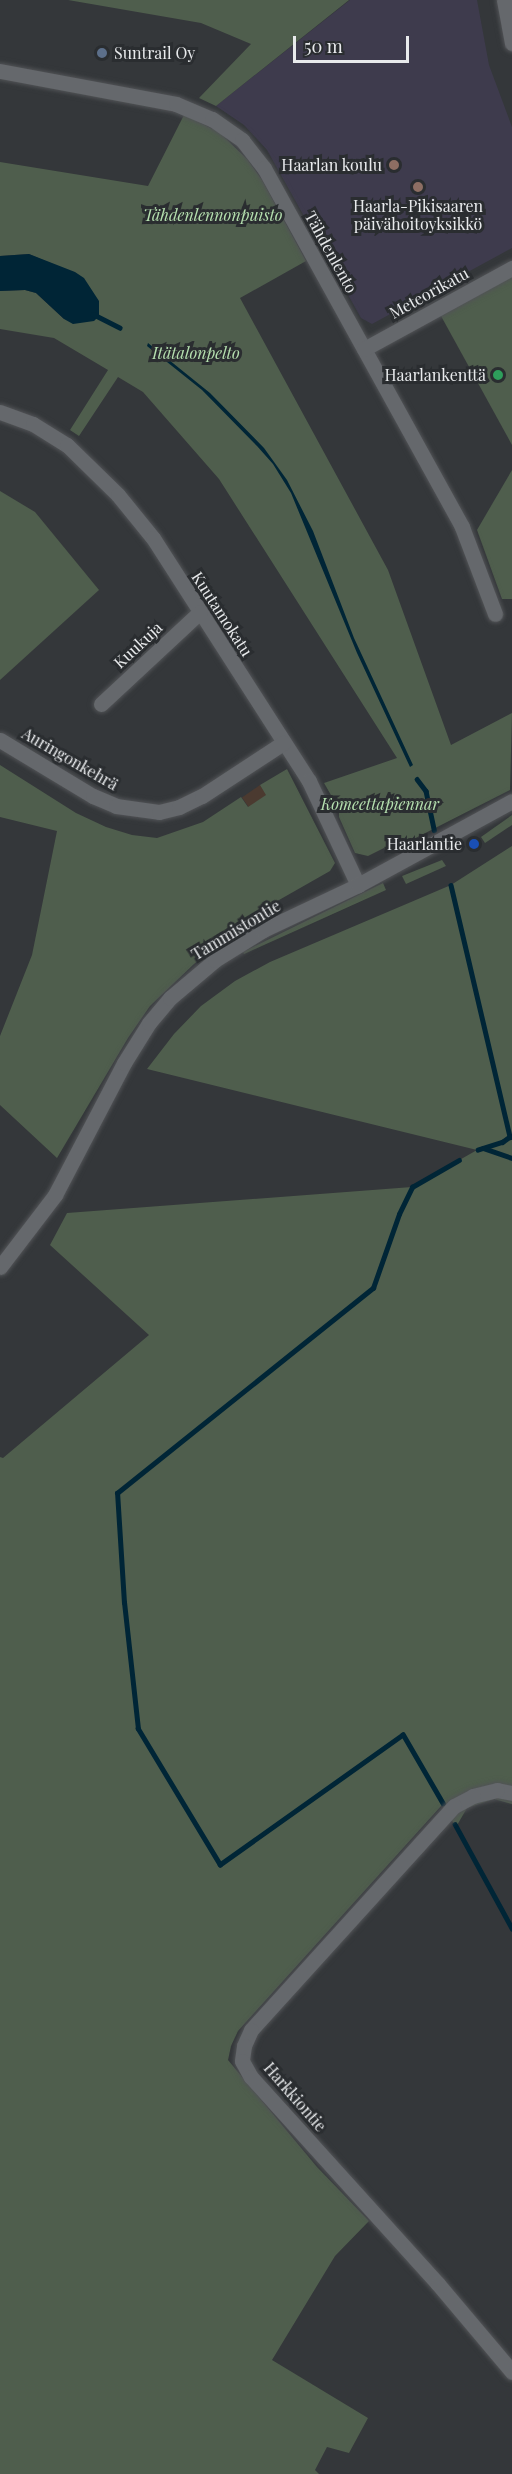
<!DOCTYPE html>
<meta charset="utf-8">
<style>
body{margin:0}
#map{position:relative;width:512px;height:2474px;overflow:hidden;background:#34373a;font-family:"Playfair Display",serif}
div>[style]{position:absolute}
.industrial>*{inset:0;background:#4b3a30;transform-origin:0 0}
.education>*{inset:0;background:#3e3b4d}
.green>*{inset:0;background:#4f5e4d}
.water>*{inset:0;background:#002536}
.stream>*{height:4.5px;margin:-2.25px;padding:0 2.25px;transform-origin:2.25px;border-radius:2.25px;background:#002536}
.roads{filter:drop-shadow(0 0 2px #515356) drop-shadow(0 0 2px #515356)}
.minor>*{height:15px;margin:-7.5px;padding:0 7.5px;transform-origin:7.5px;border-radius:7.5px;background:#65686c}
.tertiary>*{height:15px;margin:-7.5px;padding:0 7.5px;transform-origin:7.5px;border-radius:7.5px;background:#65686c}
.dots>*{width:16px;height:16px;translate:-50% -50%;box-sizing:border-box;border:3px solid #2a2d30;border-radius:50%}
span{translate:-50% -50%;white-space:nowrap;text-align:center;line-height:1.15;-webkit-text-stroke:6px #2a2d30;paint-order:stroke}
.poi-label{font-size:16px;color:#e8eaec}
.left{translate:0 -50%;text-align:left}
.right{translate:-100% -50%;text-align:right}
.park-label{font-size:16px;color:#b5e0af;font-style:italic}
.street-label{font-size:16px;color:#e8eaec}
.scale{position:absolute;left:293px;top:36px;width:116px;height:27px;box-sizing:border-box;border:3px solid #e8eaec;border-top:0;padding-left:8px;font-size:18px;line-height:21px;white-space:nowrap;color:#e8eaec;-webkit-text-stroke:4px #2a2d30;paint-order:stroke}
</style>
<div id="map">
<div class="industrial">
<div style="left:260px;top:785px;width:12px;height:22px;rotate:55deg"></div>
</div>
<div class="education">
<div style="clip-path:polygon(350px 0,477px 0,489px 65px,512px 127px,512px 248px,372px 324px,361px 318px,267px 150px,244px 125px,216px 106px)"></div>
</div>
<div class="green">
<div style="clip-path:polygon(68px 0,349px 0,216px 106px,199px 98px,251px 44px,201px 23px)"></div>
<div style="clip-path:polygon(184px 115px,219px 132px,247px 159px,262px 180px,306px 261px,240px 298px,388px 570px,451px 745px,512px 713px,510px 790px,386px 853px,384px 848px,368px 856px,355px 853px,339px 817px,339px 809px,324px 783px,397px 758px,219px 479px,143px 392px,118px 377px,79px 436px,70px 430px,108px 370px,54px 338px,0 329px,0 291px,25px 290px,36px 293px,64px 319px,50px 263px,29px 254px,0 256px,0 162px,148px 186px)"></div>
<div style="clip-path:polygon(512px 277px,512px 445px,441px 316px)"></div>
<div style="clip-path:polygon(512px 470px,512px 599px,502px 599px,477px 530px)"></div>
<div style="clip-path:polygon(0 491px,35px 512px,99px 590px,0 680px)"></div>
<div style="clip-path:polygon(0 765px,76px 813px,106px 827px,132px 835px,157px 838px,203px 822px,241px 797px,248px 807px,266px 795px,260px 785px,287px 769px,335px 863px,330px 871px,237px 924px,239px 929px,194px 964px,150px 1006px,128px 1038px,57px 1158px,0 1105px,0 1036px,32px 955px,57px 831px,0 817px)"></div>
<div style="clip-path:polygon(512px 815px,512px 825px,485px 843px,481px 837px)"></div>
<div style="clip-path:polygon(512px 846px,512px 1804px,494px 1799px,467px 1808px,456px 1827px,442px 1805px,238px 2031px,231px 2046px,228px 2060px,317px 2167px,369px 2221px,335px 2256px,272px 2360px,368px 2418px,349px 2453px,327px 2447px,315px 2470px,319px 2474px,0 2474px,0 1457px,3px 1458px,149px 1335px,50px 1245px,67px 1213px,412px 1187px,477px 1150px,147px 1069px,174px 1034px,201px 1006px,235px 981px,270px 962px,451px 885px)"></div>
<div style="clip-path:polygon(442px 860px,446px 866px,406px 884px,402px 876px)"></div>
<div style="clip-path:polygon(383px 883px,386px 890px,244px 954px,243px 952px)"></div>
</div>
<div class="water">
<div style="clip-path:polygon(29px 254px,75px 272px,84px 278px,99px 301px,99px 316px,94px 321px,73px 324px,64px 319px,36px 293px,25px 290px,0 291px,0 256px)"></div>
<div style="clip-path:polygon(148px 343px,210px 393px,264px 448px,287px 480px,313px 531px,354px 638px,413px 765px,410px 767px,357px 653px,291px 493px,273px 464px,257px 446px,202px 390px,147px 346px)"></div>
</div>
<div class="stream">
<div style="left:93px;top:314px;width:30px;rotate:27deg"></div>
<div style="left:417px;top:779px;width:15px;rotate:53deg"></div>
<div style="left:426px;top:791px;width:40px;rotate:78deg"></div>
<div style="left:451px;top:885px;width:259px;rotate:76.8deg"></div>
<div style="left:510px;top:1137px;width:9px;rotate:144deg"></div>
<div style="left:503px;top:1142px;width:26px;rotate:162deg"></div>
<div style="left:483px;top:1148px;width:31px;rotate:19deg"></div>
<div style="left:443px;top:1804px;width:80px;rotate:-120.1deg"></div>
<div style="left:403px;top:1735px;width:224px;rotate:144.6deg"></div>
<div style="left:220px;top:1865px;width:159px;rotate:-121.1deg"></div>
<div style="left:138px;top:1729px;width:127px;rotate:-96.3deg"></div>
<div style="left:124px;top:1603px;width:110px;rotate:-93.6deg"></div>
<div style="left:117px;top:1493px;width:328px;rotate:-38.7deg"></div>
<div style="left:373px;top:1288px;width:78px;rotate:-70.6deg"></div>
<div style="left:399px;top:1214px;width:30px;rotate:-64deg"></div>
<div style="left:412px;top:1187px;width:54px;rotate:-29.9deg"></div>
<div style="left:455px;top:1824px;width:119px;rotate:61.3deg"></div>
</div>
<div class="roads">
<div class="minor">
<div style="left:0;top:71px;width:179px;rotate:10.6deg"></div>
<div style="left:176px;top:104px;width:39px;rotate:23deg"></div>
<div style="left:212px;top:119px;width:37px;rotate:35deg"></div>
<div style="left:242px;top:140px;width:36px;rotate:52deg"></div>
<div style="left:264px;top:168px;width:410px;rotate:61.1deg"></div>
<div style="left:462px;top:527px;width:93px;rotate:69.2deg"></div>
<div style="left:364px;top:349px;width:169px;rotate:-28.7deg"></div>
<div style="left:0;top:412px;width:35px;rotate:20deg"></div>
<div style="left:33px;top:424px;width:40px;rotate:32deg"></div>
<div style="left:67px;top:445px;width:71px;rotate:44.4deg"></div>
<div style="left:118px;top:495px;width:55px;rotate:50.9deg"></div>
<div style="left:153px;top:538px;width:289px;rotate:57.3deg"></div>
<div style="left:309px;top:781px;width:115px;rotate:64.8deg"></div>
<div style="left:101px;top:704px;width:135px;rotate:-42.9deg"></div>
<div style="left:0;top:740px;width:109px;rotate:31.1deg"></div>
<div style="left:93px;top:796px;width:25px;rotate:23deg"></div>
<div style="left:116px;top:806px;width:43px;rotate:7.9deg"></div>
<div style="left:159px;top:812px;width:21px;rotate:-14deg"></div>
<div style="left:179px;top:807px;width:25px;rotate:-26deg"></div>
<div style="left:202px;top:796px;width:97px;rotate:-33.2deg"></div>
<div style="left:512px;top:1793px;width:15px;rotate:-169deg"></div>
<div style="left:497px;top:1790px;width:25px;rotate:166deg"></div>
<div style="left:473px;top:1796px;width:21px;rotate:152deg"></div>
<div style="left:454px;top:1806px;width:302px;rotate:132.2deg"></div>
<div style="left:251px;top:2030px;width:17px;rotate:114deg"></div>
<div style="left:244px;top:2046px;width:15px;rotate:98deg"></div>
<div style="left:242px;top:2061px;width:18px;rotate:61deg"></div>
<div style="left:251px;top:2077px;width:279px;rotate:47.9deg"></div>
<div style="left:438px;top:2284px;width:115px;rotate:49.9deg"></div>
</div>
<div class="tertiary">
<div style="left:504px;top:0;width:44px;rotate:79.5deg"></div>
<div style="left:0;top:1267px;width:91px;rotate:-52.6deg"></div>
<div style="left:55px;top:1195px;width:149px;rotate:-62.4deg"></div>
<div style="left:124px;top:1063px;width:47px;rotate:-58deg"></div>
<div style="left:149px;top:1023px;width:33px;rotate:-50deg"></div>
<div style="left:170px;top:998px;width:59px;rotate:-40.2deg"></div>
<div style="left:215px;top:960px;width:57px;rotate:-32deg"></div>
<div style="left:263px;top:930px;width:105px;rotate:-25.3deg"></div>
<div style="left:358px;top:885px;width:175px;rotate:-28.6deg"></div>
</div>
</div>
<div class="dots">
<div style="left:102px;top:53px;background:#5c6f8a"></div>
<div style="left:394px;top:165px;background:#8d6e63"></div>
<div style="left:418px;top:187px;background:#8d6e63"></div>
<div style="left:498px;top:375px;background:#2e9e5b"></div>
<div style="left:474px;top:844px;background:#1a4fb4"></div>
</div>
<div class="poi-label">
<span class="left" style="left:114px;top:53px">Suntrail Oy</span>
<span class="right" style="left:382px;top:165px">Haarlan koulu</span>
<span style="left:418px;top:215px">Haarla-Pikisaaren<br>päivähoitoyksikkö</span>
<span class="right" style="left:486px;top:375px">Haarlankenttä</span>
<span class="right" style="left:462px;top:844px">Haarlantie</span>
</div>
<div class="park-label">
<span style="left:213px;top:215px">Tähdenlennonpuisto</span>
<span style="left:196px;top:353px">Itätalonpelto</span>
<span style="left:380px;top:804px">Komeettapiennar</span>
</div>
<div class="street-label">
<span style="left:331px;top:252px;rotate:61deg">Tähdenlento</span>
<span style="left:429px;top:293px;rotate:-29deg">Meteorikatu</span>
<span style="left:222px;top:614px;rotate:57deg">Kuutamokatu</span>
<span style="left:138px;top:645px;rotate:-43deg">Kuukuja</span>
<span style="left:70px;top:759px;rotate:30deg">Auringonkehrä</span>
<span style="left:236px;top:930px;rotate:-31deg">Tammistontie</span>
<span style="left:295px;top:2097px;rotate:49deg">Harkkiontie</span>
</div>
<div class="scale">50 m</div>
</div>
